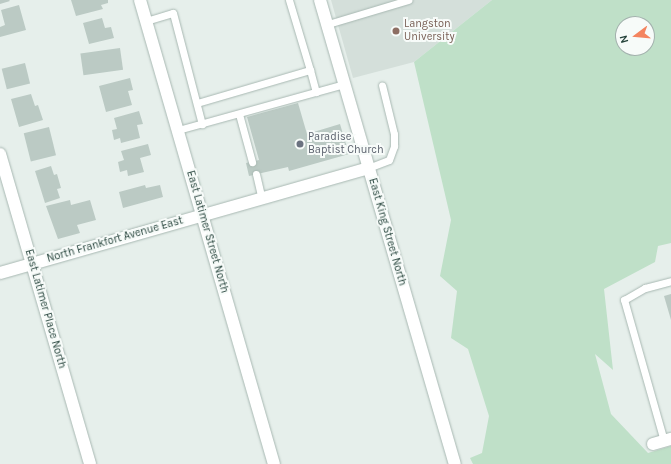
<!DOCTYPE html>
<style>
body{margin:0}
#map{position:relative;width:671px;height:464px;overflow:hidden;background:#e6efeb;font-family:Karla,sans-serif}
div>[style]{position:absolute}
.built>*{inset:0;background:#d4dfda}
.green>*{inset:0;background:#bfe0c8}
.building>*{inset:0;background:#bbcac4;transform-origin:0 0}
.roads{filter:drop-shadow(0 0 1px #a8b8b2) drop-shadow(0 0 1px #a8b8b2)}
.lane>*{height:7px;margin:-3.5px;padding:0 3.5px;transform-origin:3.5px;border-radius:3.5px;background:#fff}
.street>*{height:12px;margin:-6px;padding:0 6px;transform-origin:6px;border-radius:6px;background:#fff}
.dots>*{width:11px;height:11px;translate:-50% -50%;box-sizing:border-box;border:2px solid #f7fbf9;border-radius:50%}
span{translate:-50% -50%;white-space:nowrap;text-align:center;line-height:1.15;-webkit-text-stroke:4px #f7fbf9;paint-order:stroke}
.education-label{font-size:11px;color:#785e54}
.left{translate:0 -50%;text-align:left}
.worship-label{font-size:11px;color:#5b616d}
.street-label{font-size:11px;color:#24423a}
.north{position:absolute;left:615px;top:16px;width:40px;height:40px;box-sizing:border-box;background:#f7fbf9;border:1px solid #a3b1ad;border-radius:50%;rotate:254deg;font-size:11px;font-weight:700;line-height:16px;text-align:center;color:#24423a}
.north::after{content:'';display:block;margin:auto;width:14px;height:18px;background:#f4845f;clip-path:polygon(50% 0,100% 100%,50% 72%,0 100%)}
</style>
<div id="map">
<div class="built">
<div style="clip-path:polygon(331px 0,492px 0,414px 62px,353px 78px)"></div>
</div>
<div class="green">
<div style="clip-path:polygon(evenodd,492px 0,671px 0,671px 243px,658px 246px,655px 262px,604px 289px,613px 370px,595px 354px,611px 414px,648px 453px,671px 446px,671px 464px,473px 464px,470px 458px,482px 453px,489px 416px,468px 349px,451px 338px,457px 291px,440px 276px,451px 220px,414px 62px,492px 0,623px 24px,647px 24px,647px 48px,623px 48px,623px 24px)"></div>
</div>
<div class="building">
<div style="clip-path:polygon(0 0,9px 0,10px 1px,0 4px)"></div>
<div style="clip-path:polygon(71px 0,108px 0,108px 3px,101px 5px,103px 9px,76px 16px)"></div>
<div style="clip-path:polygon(19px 5px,26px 30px,0 37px,0 27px,5px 25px,1px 10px)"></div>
<div style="clip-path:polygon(102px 18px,105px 28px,111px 27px,114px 38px,89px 44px,83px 23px)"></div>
<div style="left:120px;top:48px;width:22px;height:40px;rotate:82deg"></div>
<div style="left:25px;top:63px;width:21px;height:24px;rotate:76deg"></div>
<div style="clip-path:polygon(130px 78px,133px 90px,128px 91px,132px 105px,106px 112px,99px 86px)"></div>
<div style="clip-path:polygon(31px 94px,35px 106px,38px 105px,43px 120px,19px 127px,11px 99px)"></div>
<div style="clip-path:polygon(298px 103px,307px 134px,340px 124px,349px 154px,289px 171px,288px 167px,249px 176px,246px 163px,259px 160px,247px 117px)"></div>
<div style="clip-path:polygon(139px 111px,143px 124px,137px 125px,140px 138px,121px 143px,120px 138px,114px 140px,112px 130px,117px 129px,114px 118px)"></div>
<div style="left:49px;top:127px;width:29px;height:26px;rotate:76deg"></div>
<div style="clip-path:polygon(148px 144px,151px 155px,140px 158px,144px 172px,128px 176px,127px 170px,120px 172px,118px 162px,124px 160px,121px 151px)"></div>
<div style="clip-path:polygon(51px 166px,54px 175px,57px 174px,61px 188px,57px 189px,60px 198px,45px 203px,35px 171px)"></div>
<div style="clip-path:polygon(145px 185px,146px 188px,160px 185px,163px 197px,123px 208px,119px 192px)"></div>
<div style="clip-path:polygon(70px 200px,71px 205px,90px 200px,96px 220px,77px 225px,80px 233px,58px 239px,46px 206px)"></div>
<div style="clip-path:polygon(671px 294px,671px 320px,664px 296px)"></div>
</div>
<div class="roads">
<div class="lane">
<div style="left:146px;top:21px;width:28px;rotate:-17deg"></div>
<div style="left:173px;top:13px;width:115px;rotate:75.4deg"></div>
<div style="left:328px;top:24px;width:84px;rotate:-16.7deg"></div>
<div style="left:310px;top:70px;width:23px;rotate:75deg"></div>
<div style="left:197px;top:103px;width:118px;rotate:-16.3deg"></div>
<div style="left:310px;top:70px;width:73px;rotate:-106.7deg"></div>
<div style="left:239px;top:114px;width:50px;rotate:74.8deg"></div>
<div style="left:178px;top:130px;width:172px;rotate:-15.5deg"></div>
<div style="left:368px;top:168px;width:22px;rotate:-21deg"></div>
<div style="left:389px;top:160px;width:15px;rotate:-70deg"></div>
<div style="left:394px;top:146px;width:12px;rotate:-90deg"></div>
<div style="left:394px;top:134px;width:50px;rotate:-103.8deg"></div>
<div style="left:256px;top:174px;width:26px;rotate:77deg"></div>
<div style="left:664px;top:441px;width:147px;rotate:-105.8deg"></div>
<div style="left:624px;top:300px;width:24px;rotate:-30deg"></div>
<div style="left:645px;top:288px;width:27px;rotate:-15deg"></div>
</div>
<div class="street">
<div style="left:140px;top:0;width:483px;rotate:73.9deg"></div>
<div style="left:320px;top:0;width:483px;rotate:73.8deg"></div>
<div style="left:0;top:154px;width:323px;rotate:73.8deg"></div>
<div style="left:0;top:273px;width:383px;rotate:-15.9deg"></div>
<div style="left:653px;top:444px;width:19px;rotate:-16deg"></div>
</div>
</div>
<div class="dots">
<div style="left:396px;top:31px;background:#8d6e63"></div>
<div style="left:300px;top:144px;background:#6b7280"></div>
</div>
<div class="education-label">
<span class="left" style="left:404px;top:31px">Langston<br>University</span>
</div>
<div class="worship-label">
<span class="left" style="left:308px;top:144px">Paradise<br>Baptist Church</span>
</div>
<div class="street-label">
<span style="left:207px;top:232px;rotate:74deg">East Latimer Street North</span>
<span style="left:387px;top:232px;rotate:74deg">East King Street North</span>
<span style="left:115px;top:240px;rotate:-16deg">North Frankfort Avenue East</span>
<span style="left:45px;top:309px;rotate:74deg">East Latimer Place North</span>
</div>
<div class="north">N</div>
</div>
